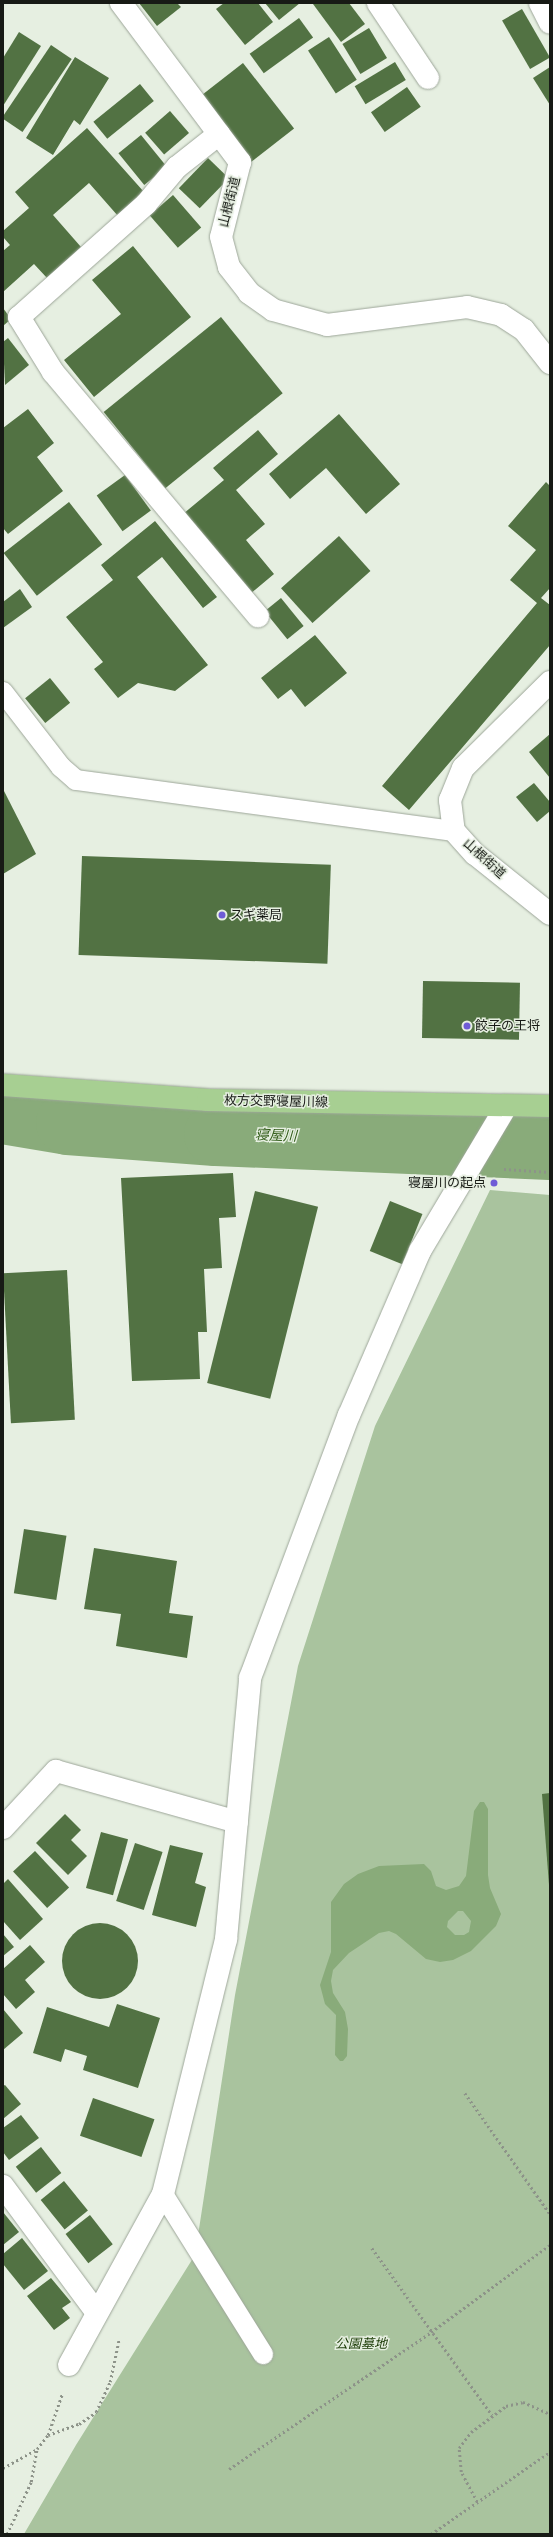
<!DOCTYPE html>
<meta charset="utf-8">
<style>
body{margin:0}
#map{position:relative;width:553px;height:2537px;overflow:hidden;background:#e6efe1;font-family:Spectral,"Noto Sans JP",serif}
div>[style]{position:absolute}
.green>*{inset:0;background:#a9c39e}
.water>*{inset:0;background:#89ab7a}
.river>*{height:64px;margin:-32px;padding:0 32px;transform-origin:32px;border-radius:32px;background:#89ab7a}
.building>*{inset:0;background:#527243;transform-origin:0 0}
.round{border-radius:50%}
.path>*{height:2.5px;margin-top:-1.25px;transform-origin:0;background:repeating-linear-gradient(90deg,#8d9389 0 2px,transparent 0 5px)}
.roads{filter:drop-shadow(0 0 1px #9da699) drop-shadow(0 0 1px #9da699)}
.lane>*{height:20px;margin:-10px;padding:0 10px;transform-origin:10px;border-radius:10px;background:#fff}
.street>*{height:22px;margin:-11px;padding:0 11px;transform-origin:11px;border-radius:11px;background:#fff}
.primary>*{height:22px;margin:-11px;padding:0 11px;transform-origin:11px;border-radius:11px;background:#a7cf92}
.dots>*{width:11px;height:11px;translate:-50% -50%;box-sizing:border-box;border:2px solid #e6efe1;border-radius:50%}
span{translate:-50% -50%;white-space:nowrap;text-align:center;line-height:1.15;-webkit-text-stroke:3px #e6efe1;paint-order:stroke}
.street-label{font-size:13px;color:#171a15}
.poi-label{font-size:13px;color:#171a15}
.left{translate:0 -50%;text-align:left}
.right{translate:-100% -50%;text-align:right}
.park-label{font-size:13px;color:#1b3b06;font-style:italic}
.water-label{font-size:14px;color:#305b17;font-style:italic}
.frame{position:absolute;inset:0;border:4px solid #171a15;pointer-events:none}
</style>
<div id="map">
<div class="green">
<div style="clip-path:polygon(490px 1190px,550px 1195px,550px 2534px,24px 2534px,76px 2445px,195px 2255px,235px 1995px,298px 1666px,375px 1426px)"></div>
</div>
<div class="water">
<div style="clip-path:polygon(evenodd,480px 1802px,484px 1802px,488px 1809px,488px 1875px,490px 1888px,501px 1914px,496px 1926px,471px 1951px,453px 1960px,440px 1962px,426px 1959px,396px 1934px,389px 1931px,379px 1933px,349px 1953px,333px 1970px,331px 1981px,333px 1993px,345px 2012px,348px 2029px,347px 2056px,343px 2061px,340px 2061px,335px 2055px,336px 2015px,325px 2004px,320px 1985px,331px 1952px,331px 1902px,344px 1884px,358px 1874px,379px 1866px,424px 1864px,431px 1871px,436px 1886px,446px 1890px,459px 1886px,466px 1876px,474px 1811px,480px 1802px,458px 1911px,463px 1911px,471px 1921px,469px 1932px,464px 1935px,455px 1935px,447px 1927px,448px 1921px,458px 1911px)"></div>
</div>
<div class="river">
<div style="left:3px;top:1112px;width:66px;rotate:9.6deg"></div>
<div style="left:68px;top:1123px;width:148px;rotate:4.3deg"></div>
<div style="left:216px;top:1134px;width:334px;rotate:2.4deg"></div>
</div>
<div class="building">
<div style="clip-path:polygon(139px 3px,177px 3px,181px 7px,157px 26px)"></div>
<div style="clip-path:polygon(224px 3px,258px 3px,273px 22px,245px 45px,216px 9px)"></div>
<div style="clip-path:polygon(265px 3px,300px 3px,279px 20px)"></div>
<div style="clip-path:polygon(315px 3px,349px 3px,365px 24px,341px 42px,313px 4px)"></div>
<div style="left:522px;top:9px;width:56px;height:23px;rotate:60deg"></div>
<div style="left:299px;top:18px;width:24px;height:61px;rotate:54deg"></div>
<div style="left:369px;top:28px;width:35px;height:31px;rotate:59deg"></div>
<div style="clip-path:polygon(19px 32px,41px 46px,3px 106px,3px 58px)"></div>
<div style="left:329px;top:37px;width:51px;height:25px;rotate:57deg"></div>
<div style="left:51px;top:45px;width:25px;height:88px;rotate:34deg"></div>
<div style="clip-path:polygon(75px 57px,109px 78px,80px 125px,74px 120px,53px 155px,26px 138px)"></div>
<div style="left:395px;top:62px;width:21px;height:47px;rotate:59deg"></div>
<div style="left:243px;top:63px;width:83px;height:55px;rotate:52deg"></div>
<div style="clip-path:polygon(550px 67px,550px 105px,533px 78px)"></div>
<div style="left:140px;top:84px;width:22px;height:60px;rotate:51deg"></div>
<div style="left:407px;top:87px;width:24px;height:44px;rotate:55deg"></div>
<div style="left:170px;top:111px;width:29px;height:33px;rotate:49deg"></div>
<div style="clip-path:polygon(87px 128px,144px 192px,118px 216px,89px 183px,53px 215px,81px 247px,47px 278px,34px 264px,3px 292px,3px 251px,10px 245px,3px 237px,3px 231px,29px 208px,15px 192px)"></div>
<div style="left:141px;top:135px;width:41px;height:29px;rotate:51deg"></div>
<div style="left:208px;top:158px;width:29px;height:42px;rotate:44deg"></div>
<div style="left:173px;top:195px;width:43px;height:31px;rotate:49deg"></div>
<div style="clip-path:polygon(133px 246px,191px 317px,94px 397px,64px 360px,121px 314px,92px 280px)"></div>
<div style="clip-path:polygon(3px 308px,11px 319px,3px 326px)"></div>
<div style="left:221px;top:317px;width:98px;height:151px;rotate:51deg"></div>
<div style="clip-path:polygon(8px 338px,29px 365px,5px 385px,3px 342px)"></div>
<div style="clip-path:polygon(28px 409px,54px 443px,37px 457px,63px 491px,8px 534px,3px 528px,3px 428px)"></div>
<div style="clip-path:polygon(339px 414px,400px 484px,366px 514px,326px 468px,290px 499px,269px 474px)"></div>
<div style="clip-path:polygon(258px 430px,278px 454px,236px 490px,265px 524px,246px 540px,274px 574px,250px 594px,183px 514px,224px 480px,213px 468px)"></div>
<div style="left:125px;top:475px;width:44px;height:35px;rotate:54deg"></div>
<div style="clip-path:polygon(546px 482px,550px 486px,550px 588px,541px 598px,550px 605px,550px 645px,409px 810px,382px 786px,537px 603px,510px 580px,536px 550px,508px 526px)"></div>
<div style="left:69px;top:502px;width:54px;height:83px;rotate:52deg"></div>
<div style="clip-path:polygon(155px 521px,217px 597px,203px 608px,162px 557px,137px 577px,208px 665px,175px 691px,138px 683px,118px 698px,94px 669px,103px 662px,66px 617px,113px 580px,101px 565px)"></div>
<div style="left:339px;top:536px;width:47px;height:78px;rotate:48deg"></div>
<div style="clip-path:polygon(20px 589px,32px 607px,3px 628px,3px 602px)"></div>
<div style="left:281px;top:598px;width:36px;height:21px;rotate:51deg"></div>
<div style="clip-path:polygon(315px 635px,347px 673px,305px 707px,291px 689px,278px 699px,261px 678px)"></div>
<div style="left:50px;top:678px;width:32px;height:32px;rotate:51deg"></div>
<div style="clip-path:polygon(550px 734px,550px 778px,529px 752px)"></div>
<div style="clip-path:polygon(534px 783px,550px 802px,550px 811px,537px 822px,516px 797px)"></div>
<div style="clip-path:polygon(3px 789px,36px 854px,3px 874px)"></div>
<div style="left:82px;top:856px;width:249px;height:99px;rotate:2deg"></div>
<div style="left:423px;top:981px;width:97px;height:57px;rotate:1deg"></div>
<div style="clip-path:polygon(233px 1173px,236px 1217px,219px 1218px,222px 1268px,204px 1269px,207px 1332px,198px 1332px,200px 1379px,132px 1381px,121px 1178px)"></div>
<div style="left:255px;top:1191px;width:65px;height:198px;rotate:14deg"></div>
<div style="left:390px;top:1201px;width:35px;height:54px;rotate:22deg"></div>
<div style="left:67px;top:1270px;width:150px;height:64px;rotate:87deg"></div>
<div style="left:24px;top:1529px;width:43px;height:65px;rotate:9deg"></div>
<div style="clip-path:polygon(94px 1548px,177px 1561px,169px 1613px,193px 1616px,187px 1658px,116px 1646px,121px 1614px,84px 1609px)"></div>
<div style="clip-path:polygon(550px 1793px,550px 1885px,549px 1885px,542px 1794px)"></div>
<div style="clip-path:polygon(65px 1814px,81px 1830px,71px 1840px,87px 1856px,68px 1875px,36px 1843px)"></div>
<div style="left:101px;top:1832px;width:28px;height:58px;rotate:15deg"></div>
<div style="left:135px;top:1843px;width:29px;height:61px;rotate:18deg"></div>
<div style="clip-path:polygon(170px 1845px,203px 1853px,195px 1883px,206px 1887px,196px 1927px,152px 1915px)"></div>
<div style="left:35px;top:1851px;width:50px;height:30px;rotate:47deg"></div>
<div style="clip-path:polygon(8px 1879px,43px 1919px,20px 1940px,3px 1921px,3px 1884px)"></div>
<div class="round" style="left:62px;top:1923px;width:76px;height:76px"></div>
<div style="clip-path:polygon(3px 1934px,14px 1947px,3px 1956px)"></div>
<div style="clip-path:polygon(30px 1945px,45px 1962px,25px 1980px,35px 1992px,16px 2009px,3px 1994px,3px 1969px)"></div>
<div style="clip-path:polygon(117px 2004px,160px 2018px,138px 2088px,83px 2070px,87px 2056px,65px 2049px,61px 2062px,33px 2053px,47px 2007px,109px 2027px)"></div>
<div style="clip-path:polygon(3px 2009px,23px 2033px,3px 2050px)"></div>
<div style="clip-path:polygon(5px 2085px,21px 2104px,3px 2119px,3px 2086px)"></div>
<div style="left:93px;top:2098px;width:65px;height:40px;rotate:19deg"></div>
<div style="clip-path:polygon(21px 2115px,39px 2138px,9px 2160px,3px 2152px,3px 2128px)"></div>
<div style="left:41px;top:2147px;width:33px;height:32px;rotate:52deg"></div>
<div style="left:64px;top:2181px;width:38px;height:30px;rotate:51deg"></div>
<div style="clip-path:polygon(3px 2212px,19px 2232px,3px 2245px)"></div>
<div style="left:90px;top:2215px;width:37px;height:31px;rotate:52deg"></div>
<div style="clip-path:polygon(22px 2238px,48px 2271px,24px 2290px,3px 2264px,3px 2254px)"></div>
<div style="clip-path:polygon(51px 2278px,71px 2302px,62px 2308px,70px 2318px,54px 2330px,27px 2296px)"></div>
</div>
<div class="path">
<div style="left:504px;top:1169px;width:46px;rotate:3.7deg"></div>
<div style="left:465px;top:2093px;width:148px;rotate:54.9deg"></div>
<div style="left:372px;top:2248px;width:206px;rotate:54.3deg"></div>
<div style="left:48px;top:2435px;width:43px;rotate:-71.1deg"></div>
<div style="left:3px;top:2468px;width:39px;rotate:-29deg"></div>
<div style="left:229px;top:2469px;width:244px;rotate:-34.1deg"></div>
<div style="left:431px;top:2332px;width:147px;rotate:-36.2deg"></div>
<div style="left:477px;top:2502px;width:34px;rotate:-118deg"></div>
<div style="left:461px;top:2472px;width:24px;rotate:-95deg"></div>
<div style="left:459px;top:2448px;width:20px;rotate:-53deg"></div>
<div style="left:471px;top:2432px;width:44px;rotate:-36.6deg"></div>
<div style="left:506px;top:2406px;width:17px;rotate:-13deg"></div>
<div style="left:523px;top:2402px;width:30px;rotate:24deg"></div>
<div style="left:7px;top:2534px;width:57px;rotate:-65.2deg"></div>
<div style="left:31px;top:2482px;width:34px;rotate:-80deg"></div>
<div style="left:37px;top:2449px;width:18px;rotate:-52deg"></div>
<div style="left:48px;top:2435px;width:33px;rotate:-20deg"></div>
<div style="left:79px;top:2424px;width:21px;rotate:-35deg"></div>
<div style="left:96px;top:2412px;width:33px;rotate:-65deg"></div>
<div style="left:110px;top:2382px;width:44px;rotate:-78.2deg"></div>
<div style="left:431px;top:2534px;width:145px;rotate:-34.6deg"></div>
</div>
<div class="roads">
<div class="lane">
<div style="left:3px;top:692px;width:95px;rotate:52.3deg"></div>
<div style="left:61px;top:767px;width:20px;rotate:41deg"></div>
<div style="left:76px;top:780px;width:381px;rotate:7.7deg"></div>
<div style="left:163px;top:2194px;width:189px;rotate:58deg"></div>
</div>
<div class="street">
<div style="left:121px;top:3px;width:199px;rotate:53.2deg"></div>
<div style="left:240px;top:162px;width:77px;rotate:104.2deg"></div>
<div style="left:221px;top:237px;width:31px;rotate:75deg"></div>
<div style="left:229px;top:267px;width:33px;rotate:52deg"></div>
<div style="left:249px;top:293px;width:29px;rotate:35deg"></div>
<div style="left:273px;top:310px;width:56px;rotate:15.5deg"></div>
<div style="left:327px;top:325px;width:141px;rotate:-7.3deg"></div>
<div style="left:467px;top:307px;width:35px;rotate:13deg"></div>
<div style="left:501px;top:315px;width:27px;rotate:33deg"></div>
<div style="left:524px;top:330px;width:42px;rotate:51.8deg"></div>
<div style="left:378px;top:3px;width:90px;rotate:56.3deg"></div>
<div style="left:540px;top:3px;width:22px;rotate:63deg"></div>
<div style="left:219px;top:134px;width:53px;rotate:141.8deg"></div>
<div style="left:177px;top:167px;width:48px;rotate:130deg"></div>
<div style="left:146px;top:204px;width:170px;rotate:138.3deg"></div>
<div style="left:19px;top:317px;width:65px;rotate:58.3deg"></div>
<div style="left:53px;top:372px;width:319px;rotate:50deg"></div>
<div style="left:550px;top:682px;width:122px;rotate:135.3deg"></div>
<div style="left:463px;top:768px;width:35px;rotate:112deg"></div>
<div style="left:450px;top:800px;width:31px;rotate:83deg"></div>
<div style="left:454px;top:831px;width:31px;rotate:48deg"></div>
<div style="left:475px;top:854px;width:96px;rotate:38.7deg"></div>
<div style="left:3px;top:1828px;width:78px;rotate:-47.1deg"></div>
<div style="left:56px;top:1771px;width:188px;rotate:15.7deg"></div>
<div style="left:3px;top:2186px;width:158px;rotate:53.5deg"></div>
<div style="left:69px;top:2365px;width:195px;rotate:-61.2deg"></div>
<div style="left:163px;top:2194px;width:263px;rotate:-76.1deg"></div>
<div style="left:226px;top:1939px;width:262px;rotate:-84.7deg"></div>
<div style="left:250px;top:1678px;width:281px;rotate:-69.4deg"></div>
<div style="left:349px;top:1415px;width:179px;rotate:-66.6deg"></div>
<div style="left:420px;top:1251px;width:168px;rotate:-59.2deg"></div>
</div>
<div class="primary">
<div style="left:3px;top:1085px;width:206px;rotate:4.2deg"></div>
<div style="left:208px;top:1100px;width:342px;rotate:1deg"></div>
</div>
</div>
<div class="dots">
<div style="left:222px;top:915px;background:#6f5cd6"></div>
<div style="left:467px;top:1026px;background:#6f5cd6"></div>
<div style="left:494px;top:1183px;background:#6f5cd6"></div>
</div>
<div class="street-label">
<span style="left:230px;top:202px;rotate:-76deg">山根街道</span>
<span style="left:484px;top:859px;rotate:42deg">山根街道</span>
<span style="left:276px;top:1102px;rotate:1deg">枚方交野寝屋川線</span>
</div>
<div class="poi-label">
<span class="left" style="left:230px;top:915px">スギ薬局</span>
<span class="left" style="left:475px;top:1026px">餃子の王将</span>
<span class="right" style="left:486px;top:1183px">寝屋川の起点</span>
</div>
<div class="park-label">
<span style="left:361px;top:2344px">公園墓地</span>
</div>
<div class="water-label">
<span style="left:276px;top:1136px;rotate:2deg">寝屋川</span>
</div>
<div class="frame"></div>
</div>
